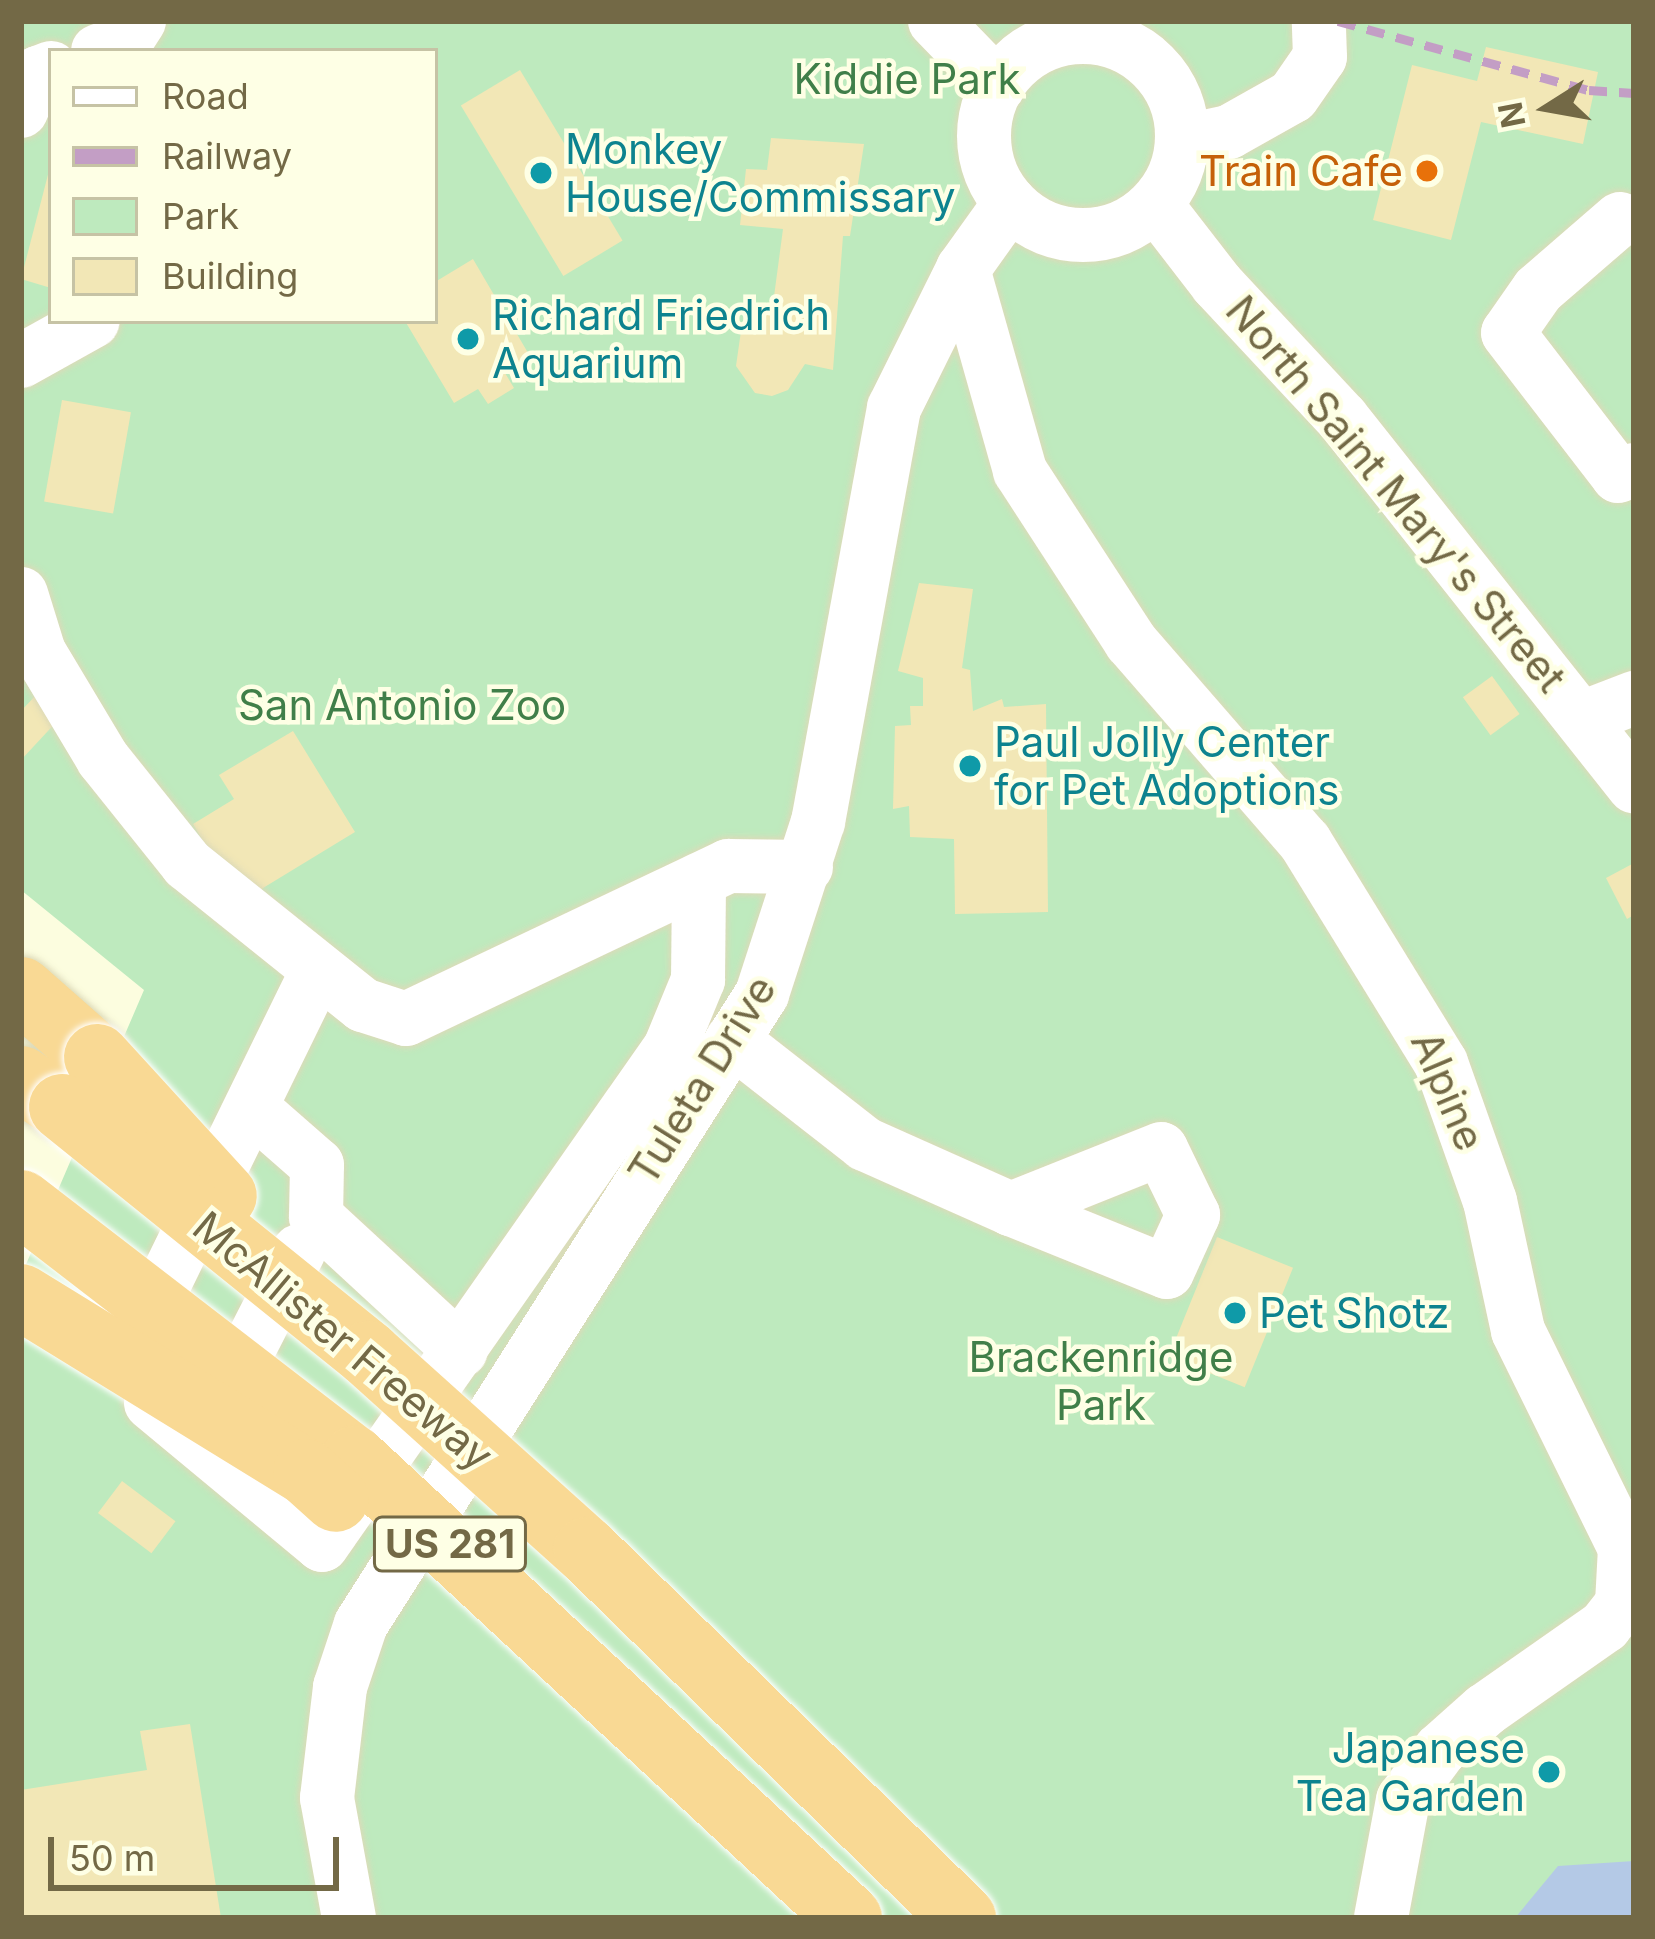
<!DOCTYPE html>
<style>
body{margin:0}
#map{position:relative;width:1655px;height:1939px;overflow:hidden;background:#fcfddf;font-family:Inter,sans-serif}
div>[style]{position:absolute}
.green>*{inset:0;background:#beeabe}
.water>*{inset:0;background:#b4c9e6}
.building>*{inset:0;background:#f2e7b6;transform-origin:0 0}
.roads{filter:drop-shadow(0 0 3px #dddab8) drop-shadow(0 0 3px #dddab8)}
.minor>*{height:54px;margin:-27px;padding:0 27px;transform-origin:27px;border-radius:27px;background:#fff}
.minor>.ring{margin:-27px;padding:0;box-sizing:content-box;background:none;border:54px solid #fff;border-radius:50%}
.highway>*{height:66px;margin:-33px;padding:0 33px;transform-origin:33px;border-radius:33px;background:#f9d994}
.rail>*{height:9px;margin-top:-4.5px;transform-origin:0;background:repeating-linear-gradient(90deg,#c39ec5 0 18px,transparent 0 30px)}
.bridges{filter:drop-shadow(0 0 3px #fff) drop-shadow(0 0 3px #fff)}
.highway-bridge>*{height:66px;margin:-33px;padding:0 33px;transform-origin:33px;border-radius:33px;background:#f9d994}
.dots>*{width:33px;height:33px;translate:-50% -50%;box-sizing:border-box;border:6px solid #feffe5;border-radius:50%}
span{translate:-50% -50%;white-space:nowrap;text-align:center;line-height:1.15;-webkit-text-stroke:9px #feffe5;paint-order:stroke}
.shield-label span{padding:3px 9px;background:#feffe5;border:3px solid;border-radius:9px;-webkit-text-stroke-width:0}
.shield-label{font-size:39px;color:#736946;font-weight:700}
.park-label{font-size:42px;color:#407f49}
.culture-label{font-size:42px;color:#0d838f}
.left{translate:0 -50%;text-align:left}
.right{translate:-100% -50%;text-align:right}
.food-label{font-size:42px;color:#c56008}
.street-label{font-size:42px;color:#736946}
.frame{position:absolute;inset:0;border:24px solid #736946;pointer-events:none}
.legend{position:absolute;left:48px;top:48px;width:390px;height:276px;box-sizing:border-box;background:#feffe5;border:3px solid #c6c3a5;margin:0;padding:15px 21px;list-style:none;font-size:36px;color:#736946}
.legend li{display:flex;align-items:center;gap:24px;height:60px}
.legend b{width:60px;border:3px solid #c6c3a5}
.north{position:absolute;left:1487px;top:48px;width:120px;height:120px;-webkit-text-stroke:9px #feffe5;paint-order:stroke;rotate:259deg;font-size:33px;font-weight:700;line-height:48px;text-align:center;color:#736946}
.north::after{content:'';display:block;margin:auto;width:42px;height:54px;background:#736946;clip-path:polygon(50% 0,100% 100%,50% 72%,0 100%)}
.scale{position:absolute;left:48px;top:1837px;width:291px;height:54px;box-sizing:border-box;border:6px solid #736946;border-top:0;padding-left:15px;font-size:36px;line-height:42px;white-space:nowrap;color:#736946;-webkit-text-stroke:9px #feffe5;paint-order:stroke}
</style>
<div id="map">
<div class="green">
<div style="clip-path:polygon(evenodd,21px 21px,1634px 21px,1634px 1918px,21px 1918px,21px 1276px,144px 990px,21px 890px,21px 21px,51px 51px,435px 51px,435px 321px,51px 321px,51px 51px)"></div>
</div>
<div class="water">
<div style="clip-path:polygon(1634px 1861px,1634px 1918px,1515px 1918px,1558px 1866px)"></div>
</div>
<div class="building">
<div style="clip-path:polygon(1486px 47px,1598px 72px,1583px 144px,1481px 122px,1451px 240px,1373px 220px,1412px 65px,1477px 81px)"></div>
<div style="left:520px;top:70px;width:199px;height:69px;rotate:59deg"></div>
<div style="clip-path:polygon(771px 138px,864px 144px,850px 236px,843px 236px,833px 370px,805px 364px,788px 390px,772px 396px,755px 393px,736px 366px,742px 324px,752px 309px,773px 304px,783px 229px,740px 225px,746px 169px,767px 170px)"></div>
<div style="clip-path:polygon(51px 163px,51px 288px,21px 279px)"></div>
<div style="clip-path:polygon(473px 259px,531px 358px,505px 373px,514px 388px,488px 404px,478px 389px,454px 403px,405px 321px,435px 321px,435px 282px)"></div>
<div style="left:62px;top:400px;width:70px;height:103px;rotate:10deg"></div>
<div style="clip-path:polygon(919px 583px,973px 589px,962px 668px,970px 670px,973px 711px,1002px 699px,1004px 707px,1046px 704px,1048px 912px,955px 914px,954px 839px,910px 837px,909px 806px,893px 809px,895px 726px,911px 725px,910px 706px,923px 706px,923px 678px,898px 671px)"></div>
<div style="left:1492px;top:676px;width:47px;height:36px;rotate:54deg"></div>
<div style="clip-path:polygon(36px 695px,61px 717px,21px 760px,21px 711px)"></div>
<div style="clip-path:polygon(293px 731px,355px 832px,240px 902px,193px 824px,234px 799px,219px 775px)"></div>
<div style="clip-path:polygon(1634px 863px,1634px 915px,1627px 919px,1606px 878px)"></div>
<div style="left:1217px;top:1237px;width:82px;height:129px;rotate:22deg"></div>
<div style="left:122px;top:1481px;width:67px;height:40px;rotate:37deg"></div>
<div style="clip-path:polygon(190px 1724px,221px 1918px,21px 1918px,21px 1790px,147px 1770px,140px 1731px)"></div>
</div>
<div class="roads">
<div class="minor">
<div style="left:935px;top:21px;width:91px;rotate:45.9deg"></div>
<div class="ring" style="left:984px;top:37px;width:144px;height:144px"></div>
<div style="left:98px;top:51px;width:30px;rotate:-20deg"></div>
<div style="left:126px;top:41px;width:24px;rotate:-57deg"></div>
<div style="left:21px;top:111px;width:42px;rotate:-65.9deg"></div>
<div style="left:38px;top:73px;width:14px;rotate:-21deg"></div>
<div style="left:1182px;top:142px;width:48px;rotate:-12deg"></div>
<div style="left:1229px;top:132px;width:73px;rotate:-29.4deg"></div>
<div style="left:1293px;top:96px;width:47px;rotate:-55.3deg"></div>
<div style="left:1320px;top:57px;width:36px;rotate:-92deg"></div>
<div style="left:1156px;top:205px;width:100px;rotate:52.3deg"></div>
<div style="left:1217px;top:284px;width:183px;rotate:47deg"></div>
<div style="left:1342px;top:418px;width:470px;rotate:51.6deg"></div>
<div style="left:1620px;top:219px;width:108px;rotate:139.1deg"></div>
<div style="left:1538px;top:290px;width:52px;rotate:124.9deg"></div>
<div style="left:1508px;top:333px;width:180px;rotate:52.4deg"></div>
<div style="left:1618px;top:476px;width:17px;rotate:-21deg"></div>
<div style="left:963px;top:269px;width:210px;rotate:74.2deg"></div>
<div style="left:1020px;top:471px;width:204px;rotate:57deg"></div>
<div style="left:1131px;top:642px;width:265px;rotate:49deg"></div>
<div style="left:1305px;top:842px;width:259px;rotate:58.4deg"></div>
<div style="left:1441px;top:1063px;width:146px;rotate:70.5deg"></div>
<div style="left:1490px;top:1201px;width:133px;rotate:77.8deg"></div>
<div style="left:1518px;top:1331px;width:242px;rotate:63.8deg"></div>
<div style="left:1625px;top:1548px;width:56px;rotate:93.1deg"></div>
<div style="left:1622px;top:1604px;width:28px;rotate:128deg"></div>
<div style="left:1605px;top:1626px;width:146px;rotate:145deg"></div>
<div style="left:1485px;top:1710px;width:60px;rotate:138.4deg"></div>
<div style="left:1440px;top:1750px;width:62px;rotate:126.5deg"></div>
<div style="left:1403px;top:1800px;width:120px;rotate:100.6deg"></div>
<div style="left:21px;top:361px;width:82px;rotate:-29.1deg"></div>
<div style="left:21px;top:594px;width:61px;rotate:72.8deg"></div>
<div style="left:39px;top:652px;width:125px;rotate:59.1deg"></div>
<div style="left:103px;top:759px;width:134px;rotate:51.3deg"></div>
<div style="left:187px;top:864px;width:226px;rotate:38.7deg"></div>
<div style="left:363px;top:1005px;width:45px;rotate:18deg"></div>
<div style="left:406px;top:1019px;width:357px;rotate:-25.4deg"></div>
<div style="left:728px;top:866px;width:78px;rotate:0.7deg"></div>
<div style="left:1585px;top:717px;width:53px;rotate:-21.2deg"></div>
<div style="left:732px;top:1040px;width:169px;rotate:38deg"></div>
<div style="left:865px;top:1144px;width:160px;rotate:24deg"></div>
<div style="left:1011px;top:1209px;width:168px;rotate:22deg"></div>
<div style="left:1167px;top:1272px;width:63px;rotate:-65.5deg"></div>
<div style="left:1193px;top:1215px;width:73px;rotate:-115.9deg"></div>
<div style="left:1161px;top:1149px;width:162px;rotate:158.2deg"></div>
<div style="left:253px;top:1109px;width:85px;rotate:41.2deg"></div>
<div style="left:317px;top:1165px;width:52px;rotate:91.1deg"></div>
<div style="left:316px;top:1217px;width:197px;rotate:42.7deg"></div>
<div style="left:137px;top:1339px;width:411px;rotate:-63.9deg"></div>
<div style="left:151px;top:1403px;width:222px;rotate:39.7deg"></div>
<div style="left:322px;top:1545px;width:607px;rotate:-55deg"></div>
<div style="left:670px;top:1048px;width:74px;rotate:-67.6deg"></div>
<div style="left:698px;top:980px;width:100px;rotate:-89.4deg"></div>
<div style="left:219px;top:1407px;width:175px;rotate:-62.9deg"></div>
<div style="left:349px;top:1918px;width:122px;rotate:-100.4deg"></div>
<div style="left:327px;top:1798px;width:112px;rotate:-83.3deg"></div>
<div style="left:340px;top:1687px;width:66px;rotate:-71.6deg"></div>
<div style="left:361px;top:1624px;width:747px;rotate:-57.52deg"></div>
<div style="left:762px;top:994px;width:181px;rotate:-72deg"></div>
<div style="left:818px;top:822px;width:421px;rotate:-79.6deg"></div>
<div style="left:894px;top:408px;width:155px;rotate:-63.6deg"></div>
<div style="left:963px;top:269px;width:81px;rotate:-54.5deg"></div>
</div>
<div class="highway">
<div style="left:21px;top:990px;width:101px;rotate:41.4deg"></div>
<div style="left:21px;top:1079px;width:50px;rotate:34.3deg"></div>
</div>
</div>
<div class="rail">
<div style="left:1338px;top:21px;width:260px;rotate:15.4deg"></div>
<div style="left:1589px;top:90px;width:45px;rotate:3.8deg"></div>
</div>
<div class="bridges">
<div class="highway-bridge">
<div style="left:97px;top:1057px;width:188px;rotate:47.6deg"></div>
<div style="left:62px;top:1107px;width:393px;rotate:38.9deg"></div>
<div style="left:368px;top:1354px;width:293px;rotate:42deg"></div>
<div style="left:586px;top:1550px;width:527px;rotate:44.31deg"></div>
<div style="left:21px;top:1203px;width:420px;rotate:37.6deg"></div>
<div style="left:354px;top:1459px;width:675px;rotate:42.84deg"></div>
<div style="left:21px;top:1297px;width:334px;rotate:31.6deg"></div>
<div style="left:306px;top:1472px;width:40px;rotate:42deg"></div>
</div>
</div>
<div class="dots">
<div style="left:1427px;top:171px;background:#e8710a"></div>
<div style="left:541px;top:173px;background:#0f9aa8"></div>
<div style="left:468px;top:339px;background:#0f9aa8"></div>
<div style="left:970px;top:766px;background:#0f9aa8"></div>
<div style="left:1235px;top:1313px;background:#0f9aa8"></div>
<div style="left:1549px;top:1772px;background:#0f9aa8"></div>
</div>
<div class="shield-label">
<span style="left:450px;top:1544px">US 281</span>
</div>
<div class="park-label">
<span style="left:907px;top:79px">Kiddie Park</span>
<span style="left:402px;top:705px">San Antonio Zoo</span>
<span style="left:1101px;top:1381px">Brackenridge<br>Park</span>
</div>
<div class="culture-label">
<span class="left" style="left:565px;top:173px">Monkey<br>House/Commissary</span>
<span class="left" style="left:492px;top:339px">Richard Friedrich<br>Aquarium</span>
<span class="left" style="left:994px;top:766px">Paul Jolly Center<br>for Pet Adoptions</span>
<span class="left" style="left:1259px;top:1313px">Pet Shotz</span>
<span class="right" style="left:1525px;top:1772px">Japanese<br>Tea Garden</span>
</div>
<div class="food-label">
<span class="right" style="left:1403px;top:171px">Train Cafe</span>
</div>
<div class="street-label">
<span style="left:1396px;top:494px;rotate:50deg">North Saint Mary's Street</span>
<span style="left:702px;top:1080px;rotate:-58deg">Tuleta Drive</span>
<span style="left:1448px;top:1091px;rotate:67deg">Alpine</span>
<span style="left:343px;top:1341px;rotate:40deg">McAllister Freeway</span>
</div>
<div class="frame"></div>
<ul class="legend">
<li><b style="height:15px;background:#fff"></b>Road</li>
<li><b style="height:15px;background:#c39ec5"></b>Railway</li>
<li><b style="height:33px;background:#beeabe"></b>Park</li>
<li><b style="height:33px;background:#f2e7b6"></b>Building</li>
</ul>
<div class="north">N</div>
<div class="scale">50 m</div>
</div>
